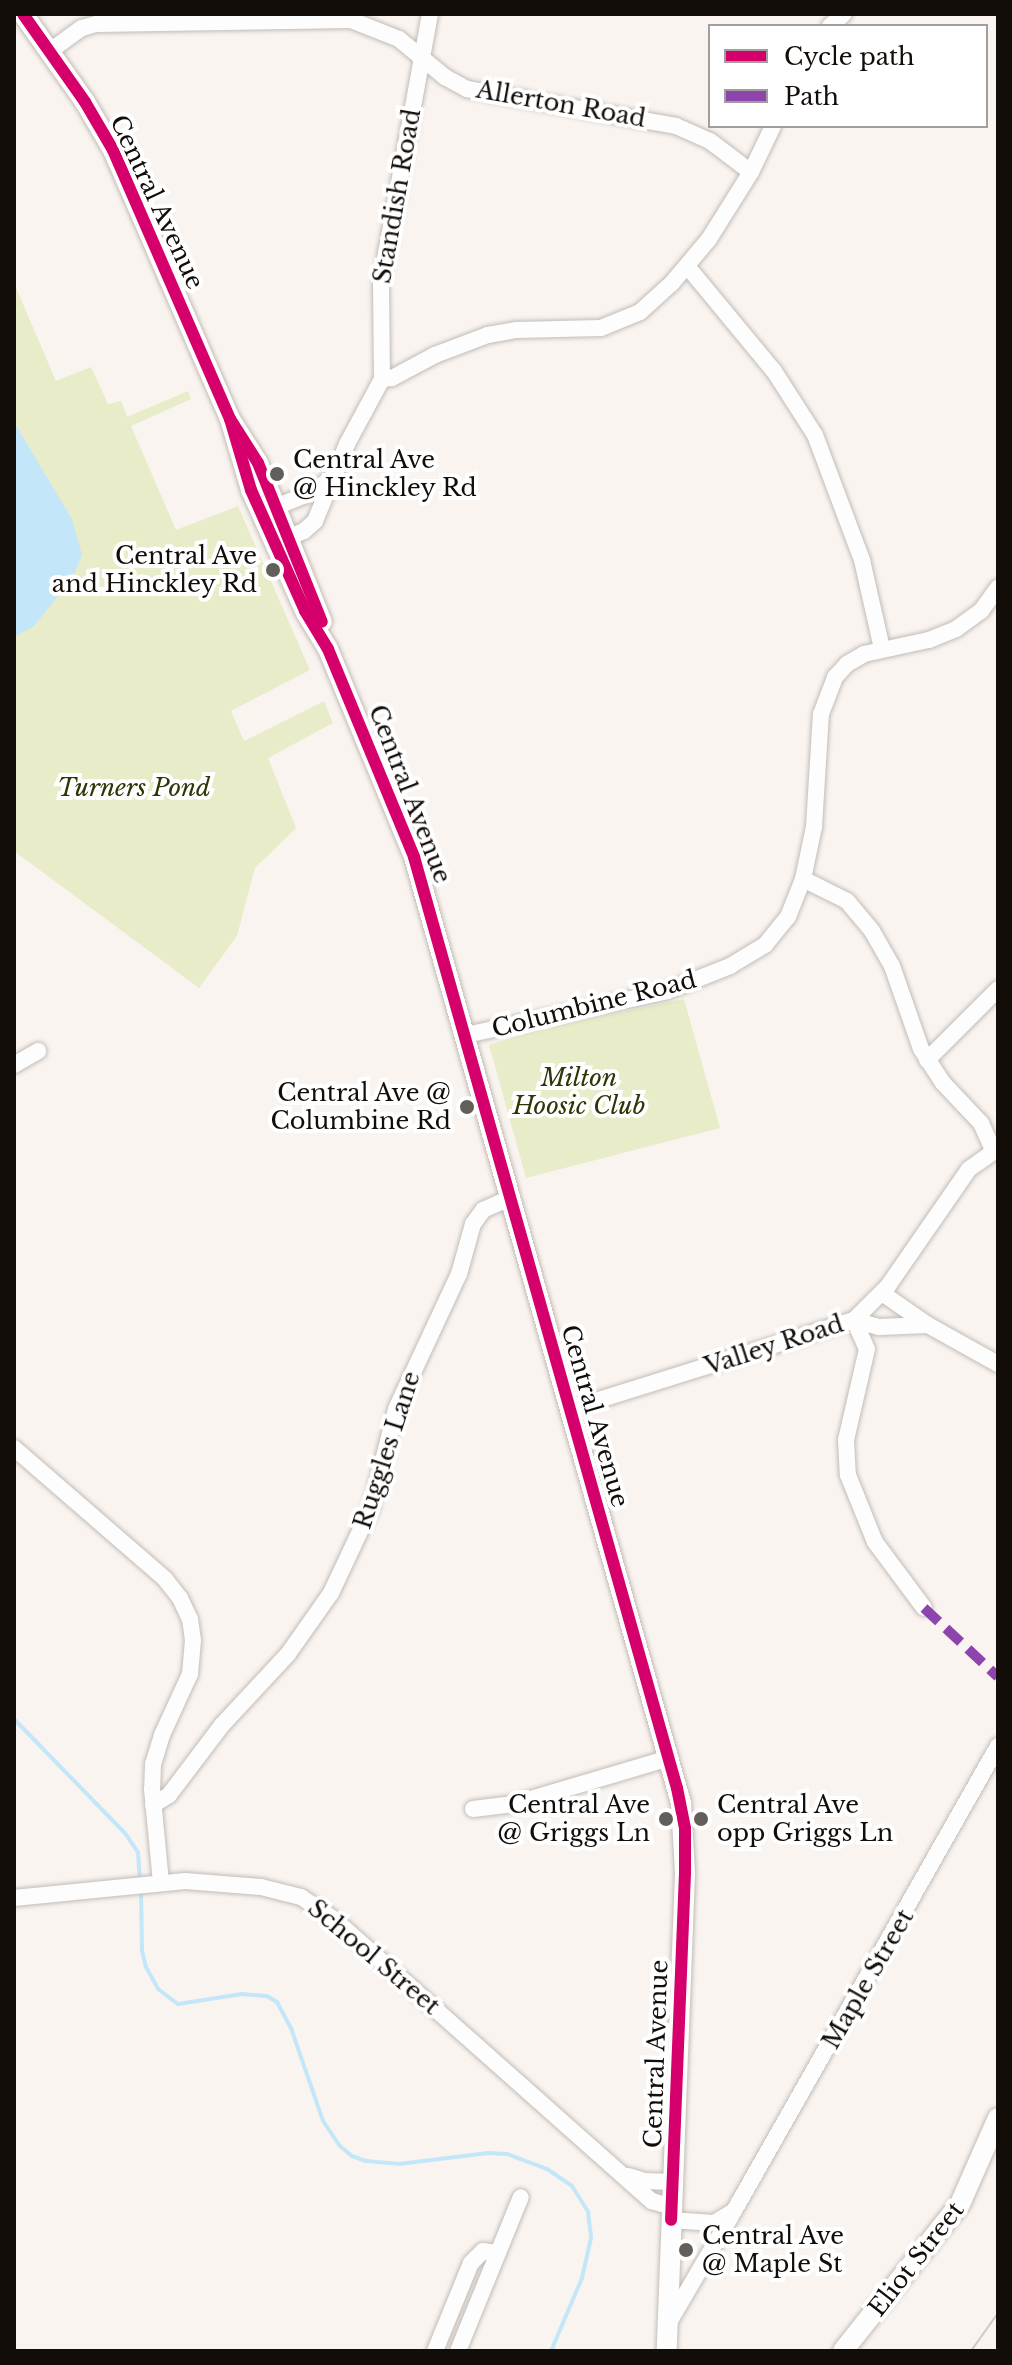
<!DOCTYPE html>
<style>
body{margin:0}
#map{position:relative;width:1012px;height:2365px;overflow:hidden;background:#faf4f0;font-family:"Libre Baskerville",serif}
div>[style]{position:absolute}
.green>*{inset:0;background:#e8ecc9}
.water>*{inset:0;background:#c3e7f8}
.stream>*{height:4px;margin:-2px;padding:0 2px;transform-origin:2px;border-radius:2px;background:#c3e7f8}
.roads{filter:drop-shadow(0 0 2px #c2bcb7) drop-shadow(0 0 2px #c2bcb7)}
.minor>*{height:16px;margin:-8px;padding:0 8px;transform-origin:8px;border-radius:8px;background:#fefdfd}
.tertiary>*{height:20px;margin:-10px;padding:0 10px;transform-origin:10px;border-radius:10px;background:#fefdfd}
.tram>*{height:2px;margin:-1px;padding:0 1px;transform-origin:1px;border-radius:1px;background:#cccac9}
.quiet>*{height:10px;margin-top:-5px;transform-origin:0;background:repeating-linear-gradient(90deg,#8e44ad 0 20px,transparent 0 30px)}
.cycleway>*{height:12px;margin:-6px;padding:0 6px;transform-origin:6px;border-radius:6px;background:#d6006c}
.dots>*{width:22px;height:22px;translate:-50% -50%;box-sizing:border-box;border:4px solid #fff;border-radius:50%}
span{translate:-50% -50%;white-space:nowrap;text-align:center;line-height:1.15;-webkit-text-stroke:8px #fff;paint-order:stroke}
.street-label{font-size:24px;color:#130d09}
.poi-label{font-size:24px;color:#130d09}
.left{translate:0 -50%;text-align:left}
.right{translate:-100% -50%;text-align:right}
.park-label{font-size:24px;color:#2f3505;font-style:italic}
.frame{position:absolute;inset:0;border:16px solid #130d09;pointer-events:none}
.legend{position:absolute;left:708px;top:24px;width:280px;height:104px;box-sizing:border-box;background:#fff;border:2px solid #a19e9d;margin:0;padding:10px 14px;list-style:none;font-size:24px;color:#130d09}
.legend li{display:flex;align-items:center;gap:16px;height:40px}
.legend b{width:40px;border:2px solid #a19e9d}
</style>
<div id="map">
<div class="green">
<div style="clip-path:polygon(14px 283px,56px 381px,91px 367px,108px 404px,121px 401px,127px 417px,188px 391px,191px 399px,131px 426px,176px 530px,238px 506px,310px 670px,231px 711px,244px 741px,324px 701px,333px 723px,268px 758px,296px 828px,255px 868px,237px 936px,199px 988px,14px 851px)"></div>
<div style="clip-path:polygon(684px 999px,720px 1128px,526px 1178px,489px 1045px,535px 1030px)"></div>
</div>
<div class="water">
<div style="clip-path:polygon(14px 422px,72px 519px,82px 555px,73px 577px,52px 604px,33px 627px,14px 637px)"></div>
</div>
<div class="stream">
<div style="left:14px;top:1719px;width:159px;rotate:45.8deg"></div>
<div style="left:125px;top:1833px;width:23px;rotate:56deg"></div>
<div style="left:138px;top:1852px;width:27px;rotate:86deg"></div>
<div style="left:141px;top:1888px;width:63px;rotate:89.1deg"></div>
<div style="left:142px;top:1951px;width:16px;rotate:76deg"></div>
<div style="left:146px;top:1967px;width:25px;rotate:61deg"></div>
<div style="left:158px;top:1989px;width:25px;rotate:37deg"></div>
<div style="left:178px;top:2004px;width:65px;rotate:-8.9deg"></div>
<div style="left:242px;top:1994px;width:25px;rotate:5deg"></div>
<div style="left:267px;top:1996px;width:12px;rotate:31deg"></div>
<div style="left:277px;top:2002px;width:30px;rotate:62deg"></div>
<div style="left:291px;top:2028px;width:98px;rotate:71deg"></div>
<div style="left:323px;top:2121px;width:30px;rotate:56deg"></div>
<div style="left:340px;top:2146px;width:16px;rotate:40deg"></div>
<div style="left:352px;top:2156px;width:15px;rotate:20deg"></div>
<div style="left:366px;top:2161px;width:33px;rotate:5deg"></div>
<div style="left:399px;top:2164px;width:90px;rotate:-7deg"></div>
<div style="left:488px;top:2153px;width:19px;rotate:3deg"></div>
<div style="left:507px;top:2154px;width:43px;rotate:20.6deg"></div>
<div style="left:547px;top:2169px;width:30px;rotate:34deg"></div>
<div style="left:572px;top:2186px;width:31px;rotate:58deg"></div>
<div style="left:588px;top:2212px;width:26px;rotate:83deg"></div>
<div style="left:591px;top:2238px;width:41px;rotate:102.7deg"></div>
<div style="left:582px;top:2278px;width:79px;rotate:113deg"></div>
</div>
<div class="roads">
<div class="minor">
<div style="left:830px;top:26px;width:18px;rotate:-41deg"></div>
<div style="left:50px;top:51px;width:39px;rotate:-36deg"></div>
<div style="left:82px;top:28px;width:15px;rotate:-16deg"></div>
<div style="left:96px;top:24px;width:255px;rotate:-0.9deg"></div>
<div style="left:351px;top:20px;width:52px;rotate:21.6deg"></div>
<div style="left:399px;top:39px;width:60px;rotate:39.6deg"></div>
<div style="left:445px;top:77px;width:25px;rotate:29deg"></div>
<div style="left:467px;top:89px;width:212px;rotate:10deg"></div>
<div style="left:676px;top:126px;width:37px;rotate:24deg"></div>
<div style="left:710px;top:141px;width:51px;rotate:37.1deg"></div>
<div style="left:687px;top:266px;width:136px;rotate:50.4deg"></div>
<div style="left:774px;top:371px;width:76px;rotate:57.4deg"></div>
<div style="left:815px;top:435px;width:134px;rotate:69.4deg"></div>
<div style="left:862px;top:560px;width:91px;rotate:77.3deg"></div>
<div style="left:382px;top:379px;width:10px;rotate:-6deg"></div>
<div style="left:392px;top:378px;width:49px;rotate:-28.1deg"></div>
<div style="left:435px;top:355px;width:57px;rotate:-20.7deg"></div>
<div style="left:488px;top:335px;width:29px;rotate:-10deg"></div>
<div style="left:517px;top:330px;width:84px;rotate:-1.4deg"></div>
<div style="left:601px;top:328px;width:42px;rotate:-22.3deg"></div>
<div style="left:640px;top:312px;width:43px;rotate:-42.2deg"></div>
<div style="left:672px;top:283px;width:57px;rotate:-49.9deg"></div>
<div style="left:709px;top:239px;width:79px;rotate:-57.9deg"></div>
<div style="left:751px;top:172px;width:51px;rotate:-64.4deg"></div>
<div style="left:266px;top:511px;width:53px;rotate:-22.2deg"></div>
<div style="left:315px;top:491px;width:19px;rotate:-39deg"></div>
<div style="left:278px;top:542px;width:28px;rotate:-23deg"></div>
<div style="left:304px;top:531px;width:15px;rotate:-42deg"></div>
<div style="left:315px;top:521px;width:83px;rotate:-67.4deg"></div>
<div style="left:347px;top:444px;width:74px;rotate:-61.7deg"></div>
<div style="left:382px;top:379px;width:98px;rotate:-90.6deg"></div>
<div style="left:381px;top:281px;width:271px;rotate:-79.6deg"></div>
<div style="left:803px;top:879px;width:49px;rotate:26.6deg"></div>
<div style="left:847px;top:901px;width:39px;rotate:50deg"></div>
<div style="left:872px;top:931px;width:40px;rotate:60.3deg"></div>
<div style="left:892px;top:966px;width:88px;rotate:70.7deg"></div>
<div style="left:921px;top:1049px;width:40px;rotate:57.1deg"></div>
<div style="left:943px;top:1083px;width:55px;rotate:46.5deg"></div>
<div style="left:981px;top:1123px;width:30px;rotate:66deg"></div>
<div style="left:466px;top:1035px;width:206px;rotate:-12.3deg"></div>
<div style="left:667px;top:991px;width:68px;rotate:-21.6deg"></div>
<div style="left:730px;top:966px;width:41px;rotate:-31deg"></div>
<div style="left:765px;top:945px;width:36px;rotate:-51deg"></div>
<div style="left:788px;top:917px;width:41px;rotate:-68.5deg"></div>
<div style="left:803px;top:879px;width:53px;rotate:-78.1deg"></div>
<div style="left:814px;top:827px;width:113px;rotate:-86.5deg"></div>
<div style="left:821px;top:714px;width:40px;rotate:-69deg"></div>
<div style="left:835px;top:677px;width:18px;rotate:-47deg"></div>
<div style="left:847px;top:664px;width:20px;rotate:-30deg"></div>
<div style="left:864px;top:654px;width:66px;rotate:-12.2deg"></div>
<div style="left:929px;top:640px;width:29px;rotate:-22deg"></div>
<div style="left:956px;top:629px;width:31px;rotate:-36deg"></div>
<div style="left:981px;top:611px;width:29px;rotate:-54deg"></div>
<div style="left:927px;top:1060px;width:100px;rotate:-45deg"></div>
<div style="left:14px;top:1065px;width:28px;rotate:-30deg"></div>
<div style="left:882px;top:1293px;width:56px;rotate:34.8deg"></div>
<div style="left:928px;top:1325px;width:80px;rotate:29.1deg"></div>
<div style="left:854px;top:1320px;width:32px;rotate:66deg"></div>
<div style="left:867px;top:1349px;width:93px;rotate:103deg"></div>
<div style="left:846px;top:1440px;width:35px;rotate:87deg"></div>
<div style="left:848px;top:1475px;width:72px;rotate:68.1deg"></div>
<div style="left:875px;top:1542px;width:82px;rotate:53.4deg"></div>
<div style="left:854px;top:1320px;width:26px;rotate:16deg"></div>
<div style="left:879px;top:1327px;width:49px;rotate:-2.3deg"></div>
<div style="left:570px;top:1409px;width:298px;rotate:-17.4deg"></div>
<div style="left:854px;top:1320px;width:48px;rotate:-45deg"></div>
<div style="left:888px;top:1286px;width:142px;rotate:-55.3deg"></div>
<div style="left:969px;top:1169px;width:35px;rotate:-35deg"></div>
<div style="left:14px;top:1448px;width:200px;rotate:40.9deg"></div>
<div style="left:165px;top:1579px;width:24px;rotate:52deg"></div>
<div style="left:180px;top:1598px;width:23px;rotate:65deg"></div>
<div style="left:190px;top:1619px;width:21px;rotate:82deg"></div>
<div style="left:193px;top:1640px;width:34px;rotate:95deg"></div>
<div style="left:190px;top:1674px;width:67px;rotate:114.7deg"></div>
<div style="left:162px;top:1735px;width:30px;rotate:107deg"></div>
<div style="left:153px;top:1764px;width:25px;rotate:92deg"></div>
<div style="left:152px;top:1789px;width:93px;rotate:84.5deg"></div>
<div style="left:153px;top:1805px;width:19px;rotate:-32deg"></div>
<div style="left:169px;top:1795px;width:88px;rotate:-52.9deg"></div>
<div style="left:222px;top:1725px;width:97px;rotate:-47.1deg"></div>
<div style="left:288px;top:1654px;width:75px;rotate:-54.8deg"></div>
<div style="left:331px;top:1593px;width:94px;rotate:-64.8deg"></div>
<div style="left:371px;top:1508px;width:102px;rotate:-75.8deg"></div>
<div style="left:396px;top:1409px;width:149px;rotate:-65deg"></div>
<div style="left:459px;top:1274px;width:52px;rotate:-74.4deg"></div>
<div style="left:473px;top:1224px;width:17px;rotate:-54deg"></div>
<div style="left:483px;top:1210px;width:30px;rotate:-24deg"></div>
<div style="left:473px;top:1809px;width:41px;rotate:-7deg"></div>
<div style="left:514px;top:1804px;width:162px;rotate:-16.5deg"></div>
<div style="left:14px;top:1898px;width:172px;rotate:-5.7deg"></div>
<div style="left:185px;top:1881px;width:76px;rotate:4.5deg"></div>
<div style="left:261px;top:1887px;width:41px;rotate:14deg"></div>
<div style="left:301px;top:1897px;width:41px;rotate:34.1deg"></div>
<div style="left:335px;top:1920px;width:424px;rotate:41.6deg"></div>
<div style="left:652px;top:2201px;width:21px;rotate:17deg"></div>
<div style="left:628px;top:2176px;width:17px;rotate:17deg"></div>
<div style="left:644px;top:2181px;width:29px;rotate:2deg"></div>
<div style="left:671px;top:2220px;width:43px;rotate:4deg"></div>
<div style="left:714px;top:2223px;width:23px;rotate:-31deg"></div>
<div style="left:734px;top:2211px;width:535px;rotate:-60.41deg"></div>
<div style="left:668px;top:2324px;width:125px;rotate:-59.7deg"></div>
<div style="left:435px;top:2351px;width:95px;rotate:-67.8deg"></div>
<div style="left:471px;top:2263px;width:17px;rotate:-45deg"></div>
<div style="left:483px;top:2251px;width:15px;rotate:8deg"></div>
<div style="left:458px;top:2351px;width:166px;rotate:-67.8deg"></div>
</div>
<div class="tertiary">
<div style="left:23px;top:14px;width:108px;rotate:54.8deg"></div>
<div style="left:85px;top:102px;width:56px;rotate:59.7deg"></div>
<div style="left:113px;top:150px;width:293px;rotate:66.5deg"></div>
<div style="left:230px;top:419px;width:52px;rotate:57.5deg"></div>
<div style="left:258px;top:463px;width:171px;rotate:68.1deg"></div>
<div style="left:230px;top:419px;width:74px;rotate:73.5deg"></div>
<div style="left:251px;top:490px;width:133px;rotate:65.9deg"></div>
<div style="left:305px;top:611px;width:44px;rotate:58.8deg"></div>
<div style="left:328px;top:649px;width:225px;rotate:67.5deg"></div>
<div style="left:414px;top:857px;width:983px;rotate:74.24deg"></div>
<div style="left:681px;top:1803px;width:70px;rotate:86.7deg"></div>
<div style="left:685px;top:1873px;width:478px;rotate:92.2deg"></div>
<div style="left:843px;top:2351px;width:188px;rotate:-51.5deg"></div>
<div style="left:960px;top:2204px;width:94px;rotate:-66.2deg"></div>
</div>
</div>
<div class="tram">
<div style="left:971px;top:2351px;width:47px;rotate:-54.6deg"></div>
</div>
<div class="quiet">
<div style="left:924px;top:1608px;width:101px;rotate:43deg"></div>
</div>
<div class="cycleway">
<div style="left:23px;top:14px;width:108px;rotate:54.8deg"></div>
<div style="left:85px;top:102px;width:56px;rotate:59.7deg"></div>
<div style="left:113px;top:150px;width:293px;rotate:66.5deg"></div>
<div style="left:230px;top:419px;width:52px;rotate:57.5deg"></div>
<div style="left:258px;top:463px;width:171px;rotate:68.1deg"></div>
<div style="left:230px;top:419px;width:74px;rotate:73.5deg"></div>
<div style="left:251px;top:490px;width:133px;rotate:65.9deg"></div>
<div style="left:305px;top:611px;width:44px;rotate:58.8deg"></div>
<div style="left:328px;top:649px;width:225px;rotate:67.5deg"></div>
<div style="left:414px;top:857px;width:967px;rotate:74.23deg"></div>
<div style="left:677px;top:1788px;width:41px;rotate:78.7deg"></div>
<div style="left:685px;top:1828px;width:45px;rotate:90deg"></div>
<div style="left:685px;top:1873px;width:347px;rotate:92.3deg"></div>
</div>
<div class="dots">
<div style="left:277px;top:474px;background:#645e5a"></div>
<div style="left:273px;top:570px;background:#645e5a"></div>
<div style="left:467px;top:1107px;background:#645e5a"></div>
<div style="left:666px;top:1819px;background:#645e5a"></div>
<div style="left:701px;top:1819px;background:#645e5a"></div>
<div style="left:686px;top:2250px;background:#645e5a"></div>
</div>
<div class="street-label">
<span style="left:561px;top:104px;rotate:10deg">Allerton Road</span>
<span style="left:397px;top:196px;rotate:-80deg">Standish Road</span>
<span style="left:157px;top:202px;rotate:65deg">Central Avenue</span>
<span style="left:410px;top:794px;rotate:69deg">Central Avenue</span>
<span style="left:594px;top:1004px;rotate:-14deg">Columbine Road</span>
<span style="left:774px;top:1345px;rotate:-18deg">Valley Road</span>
<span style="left:595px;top:1416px;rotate:74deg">Central Avenue</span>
<span style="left:387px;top:1450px;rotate:-72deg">Ruggles Lane</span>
<span style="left:374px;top:1957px;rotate:40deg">School Street</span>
<span style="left:868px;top:1979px;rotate:-60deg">Maple Street</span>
<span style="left:656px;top:2054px;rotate:-88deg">Central Avenue</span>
<span style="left:916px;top:2259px;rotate:-52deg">Eliot Street</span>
</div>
<div class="poi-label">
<span class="left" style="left:293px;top:474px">Central Ave<br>@ Hinckley Rd</span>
<span class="right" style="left:257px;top:570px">Central Ave<br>and Hinckley Rd</span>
<span class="right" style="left:451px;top:1107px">Central Ave @<br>Columbine Rd</span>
<span class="right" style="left:650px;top:1819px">Central Ave<br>@ Griggs Ln</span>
<span class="left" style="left:717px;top:1819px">Central Ave<br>opp Griggs Ln</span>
<span class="left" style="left:702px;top:2250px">Central Ave<br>@ Maple St</span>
</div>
<div class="park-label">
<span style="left:134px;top:788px">Turners Pond</span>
<span style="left:579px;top:1092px">Milton<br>Hoosic Club</span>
</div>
<div class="frame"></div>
<ul class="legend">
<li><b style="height:10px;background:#d6006c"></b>Cycle path</li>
<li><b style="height:10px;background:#8e44ad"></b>Path</li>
</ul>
</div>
